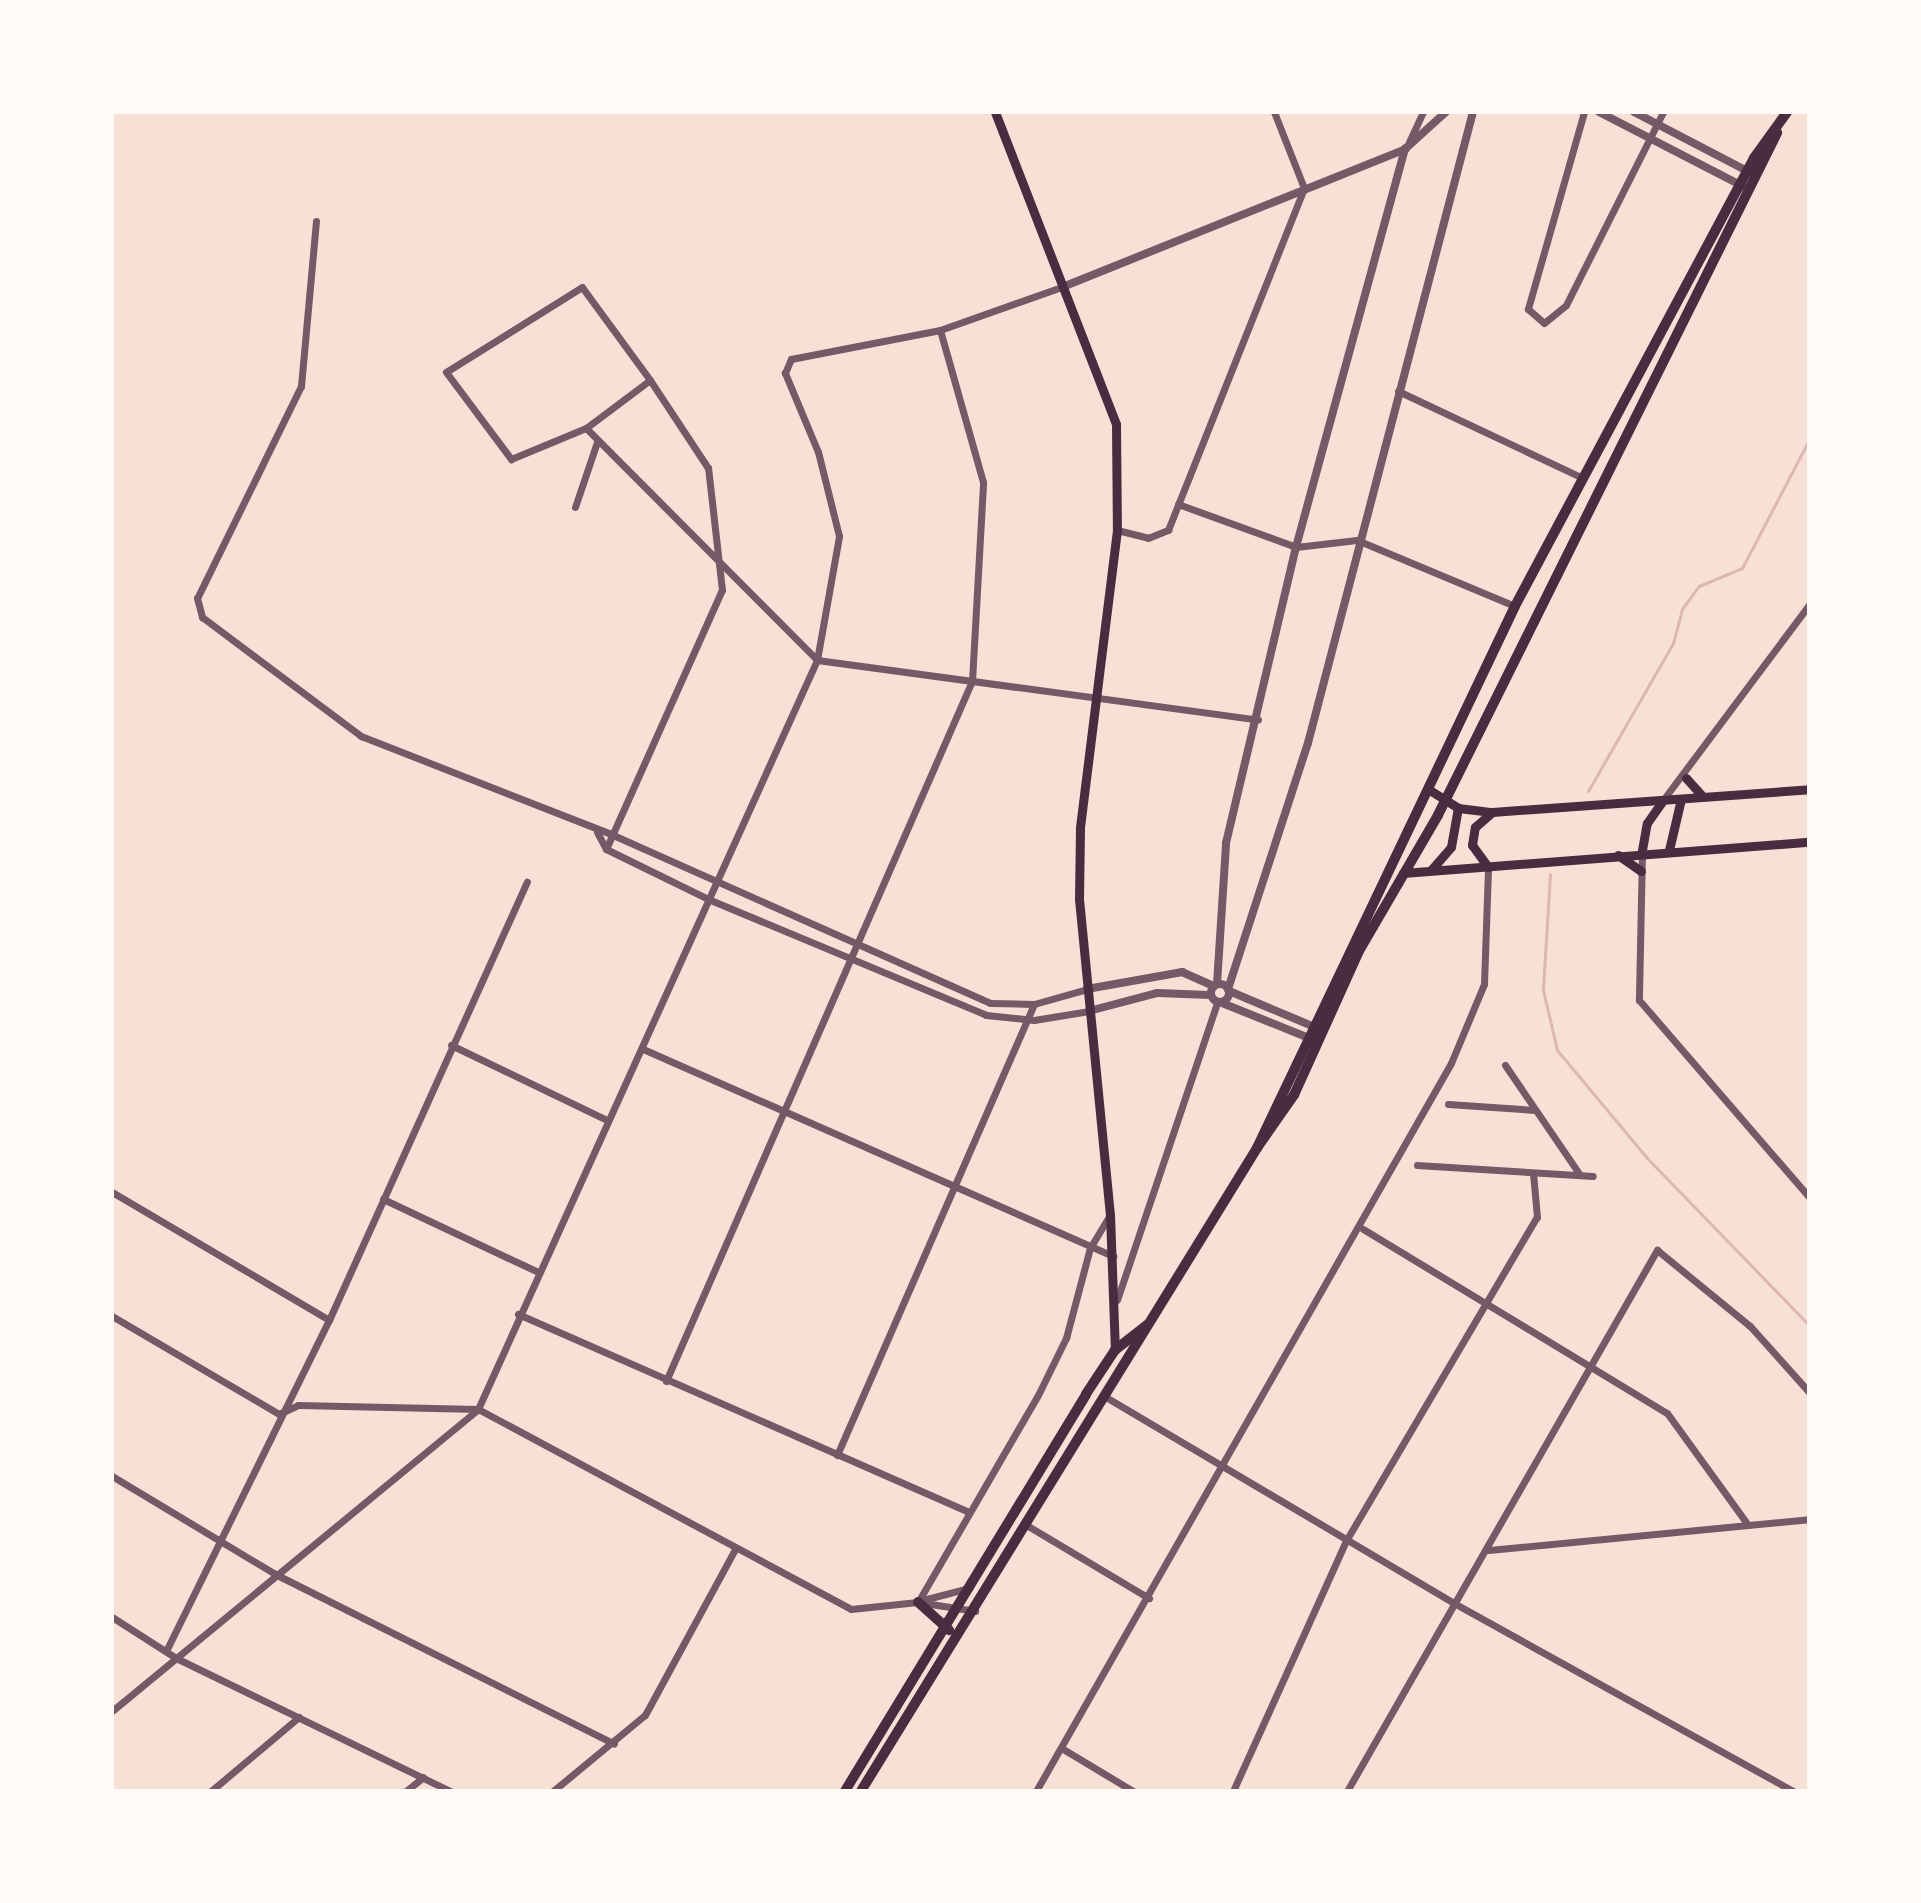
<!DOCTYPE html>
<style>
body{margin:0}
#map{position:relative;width:1921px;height:1903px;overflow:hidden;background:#f7e1d7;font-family:"Space Grotesk",sans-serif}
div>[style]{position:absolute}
.stream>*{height:3px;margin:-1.5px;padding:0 1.5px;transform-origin:1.5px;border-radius:1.5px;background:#dcb8b0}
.minor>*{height:7px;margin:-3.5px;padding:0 3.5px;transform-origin:3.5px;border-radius:3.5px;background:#755966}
.tertiary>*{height:8px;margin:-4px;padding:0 4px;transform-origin:4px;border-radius:4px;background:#755966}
.tertiary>.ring{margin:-4px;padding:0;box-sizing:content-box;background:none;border:8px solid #755966;border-radius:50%}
.secondary>*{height:9px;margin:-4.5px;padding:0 4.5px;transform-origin:4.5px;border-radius:4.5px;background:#4a2c40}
.primary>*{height:10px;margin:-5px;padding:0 5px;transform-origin:5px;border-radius:5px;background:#4a2c40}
span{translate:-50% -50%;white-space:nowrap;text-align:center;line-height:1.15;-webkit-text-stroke:8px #fffaf5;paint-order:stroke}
.frame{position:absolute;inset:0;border:114px solid #fffaf5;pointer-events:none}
</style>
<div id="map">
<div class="stream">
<div style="left:1588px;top:791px;width:171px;rotate:-60.1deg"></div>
<div style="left:1673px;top:643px;width:35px;rotate:-75deg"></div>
<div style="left:1682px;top:609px;width:29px;rotate:-54deg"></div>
<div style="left:1699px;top:586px;width:47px;rotate:-22.7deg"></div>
<div style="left:1742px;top:568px;width:144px;rotate:-62.4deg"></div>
<div style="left:1550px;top:874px;width:116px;rotate:93.5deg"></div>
<div style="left:1543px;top:990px;width:62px;rotate:76.9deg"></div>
<div style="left:1557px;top:1050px;width:141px;rotate:50.2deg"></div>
<div style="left:1647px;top:1158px;width:233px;rotate:45.9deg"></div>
</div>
<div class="minor">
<div style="left:1584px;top:112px;width:205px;rotate:105.9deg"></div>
<div style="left:1528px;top:309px;width:21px;rotate:41deg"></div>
<div style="left:1544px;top:323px;width:28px;rotate:-39deg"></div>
<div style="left:1566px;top:305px;width:216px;rotate:-63.3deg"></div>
<div style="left:1409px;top:142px;width:33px;rotate:-65deg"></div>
<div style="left:316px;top:221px;width:166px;rotate:95.2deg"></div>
<div style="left:301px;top:386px;width:236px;rotate:116.1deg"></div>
<div style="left:197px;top:598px;width:20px;rotate:75deg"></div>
<div style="left:202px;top:617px;width:199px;rotate:36.8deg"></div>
<div style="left:361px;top:736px;width:271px;rotate:21.4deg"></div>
<div style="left:613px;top:835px;width:413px;rotate:24deg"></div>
<div style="left:990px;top:1003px;width:44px;rotate:1.3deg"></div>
<div style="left:1034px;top:1004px;width:55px;rotate:-15.8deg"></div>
<div style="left:1398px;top:391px;width:204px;rotate:25.2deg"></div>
<div style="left:586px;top:428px;width:327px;rotate:45.1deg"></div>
<div style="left:817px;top:660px;width:445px;rotate:7.7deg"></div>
<div style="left:1178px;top:504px;width:126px;rotate:20deg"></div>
<div style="left:1296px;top:547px;width:61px;rotate:-6.5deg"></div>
<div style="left:1357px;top:540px;width:171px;rotate:22.7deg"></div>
<div style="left:575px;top:507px;width:69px;rotate:-71.3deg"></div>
<div style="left:1117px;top:530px;width:32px;rotate:14deg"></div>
<div style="left:1148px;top:538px;width:22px;rotate:-22deg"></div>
<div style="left:1168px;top:530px;width:368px;rotate:-68.3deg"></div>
<div style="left:1304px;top:188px;width:82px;rotate:-111.5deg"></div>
<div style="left:1663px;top:800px;width:244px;rotate:-53.2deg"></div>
<div style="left:597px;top:832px;width:19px;rotate:62deg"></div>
<div style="left:606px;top:849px;width:114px;rotate:26.1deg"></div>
<div style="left:708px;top:899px;width:301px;rotate:22.6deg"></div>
<div style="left:986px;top:1015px;width:48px;rotate:5.9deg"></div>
<div style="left:1034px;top:1020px;width:56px;rotate:-9.3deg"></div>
<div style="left:606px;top:849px;width:284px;rotate:-65.9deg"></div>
<div style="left:722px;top:590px;width:123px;rotate:-96.5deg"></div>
<div style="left:708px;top:468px;width:105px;rotate:-123.4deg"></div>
<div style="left:650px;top:380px;width:115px;rotate:-126.2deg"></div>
<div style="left:582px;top:287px;width:160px;rotate:148deg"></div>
<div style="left:446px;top:372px;width:109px;rotate:53.2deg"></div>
<div style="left:511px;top:459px;width:81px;rotate:-22.5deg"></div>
<div style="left:586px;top:428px;width:80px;rotate:-36.9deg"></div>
<div style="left:1642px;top:852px;width:148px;rotate:91.2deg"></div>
<div style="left:1639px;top:1000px;width:260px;rotate:49.2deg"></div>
<div style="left:451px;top:1045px;width:171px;rotate:25.7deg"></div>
<div style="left:643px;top:1049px;width:514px;rotate:23.77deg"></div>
<div style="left:1505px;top:1065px;width:133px;rotate:55.7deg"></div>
<div style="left:1448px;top:1104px;width:87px;rotate:3.9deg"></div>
<div style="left:1417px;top:1165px;width:176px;rotate:3.6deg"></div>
<div style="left:112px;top:1192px;width:252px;rotate:30.5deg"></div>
<div style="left:383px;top:1199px;width:169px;rotate:25.2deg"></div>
<div style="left:1363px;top:1229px;width:355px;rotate:31.2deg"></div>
<div style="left:1667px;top:1413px;width:138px;rotate:54.1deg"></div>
<div style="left:1117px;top:1300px;width:313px;rotate:-71.4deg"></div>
<div style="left:518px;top:1314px;width:490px;rotate:23.7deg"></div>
<div style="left:112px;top:1316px;width:194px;rotate:30.4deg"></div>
<div style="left:279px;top:1414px;width:21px;rotate:-25deg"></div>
<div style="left:298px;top:1405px;width:180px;rotate:1.3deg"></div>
<div style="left:478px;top:1409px;width:423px;rotate:28.2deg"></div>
<div style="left:851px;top:1609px;width:67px;rotate:-6deg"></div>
<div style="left:918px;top:1602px;width:58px;rotate:9deg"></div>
<div style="left:666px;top:1381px;width:764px;rotate:-66.39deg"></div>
<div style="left:972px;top:681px;width:199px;rotate:-86.8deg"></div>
<div style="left:983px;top:482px;width:158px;rotate:-105.8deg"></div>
<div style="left:1104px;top:1396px;width:404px;rotate:30.6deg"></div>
<div style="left:1452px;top:1602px;width:390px;rotate:29deg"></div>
<div style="left:837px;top:1455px;width:492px;rotate:-66.4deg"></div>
<div style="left:112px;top:1476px;width:190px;rotate:31deg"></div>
<div style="left:275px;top:1574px;width:379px;rotate:26.6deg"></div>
<div style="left:1028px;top:1526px;width:141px;rotate:30.8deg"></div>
<div style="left:1489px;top:1550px;width:321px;rotate:-5.5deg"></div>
<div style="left:919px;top:1601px;width:52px;rotate:-14.6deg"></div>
<div style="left:918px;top:1602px;width:239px;rotate:-59.9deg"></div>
<div style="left:1038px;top:1395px;width:64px;rotate:-63.8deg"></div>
<div style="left:1066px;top:1338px;width:93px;rotate:-75.1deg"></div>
<div style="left:1090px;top:1248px;width:39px;rotate:-59deg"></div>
<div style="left:112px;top:1617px;width:76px;rotate:32.6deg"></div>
<div style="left:176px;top:1658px;width:305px;rotate:25.9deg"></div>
<div style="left:167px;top:1649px;width:367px;rotate:-63.8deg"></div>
<div style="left:329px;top:1320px;width:481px;rotate:-65.7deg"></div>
<div style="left:112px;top:1711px;width:475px;rotate:-39.5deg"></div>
<div style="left:478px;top:1409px;width:822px;rotate:-65.65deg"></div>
<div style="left:817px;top:660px;width:126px;rotate:-79.9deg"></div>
<div style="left:839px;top:536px;width:87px;rotate:-104deg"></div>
<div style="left:818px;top:452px;width:86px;rotate:-112.7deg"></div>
<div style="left:785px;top:373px;width:15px;rotate:-67deg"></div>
<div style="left:791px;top:359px;width:152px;rotate:-11deg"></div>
<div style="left:940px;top:330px;width:132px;rotate:-19.5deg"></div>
<div style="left:1063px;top:1749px;width:82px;rotate:31deg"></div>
<div style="left:211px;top:1791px;width:115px;rotate:-40.1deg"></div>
<div style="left:406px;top:1791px;width:22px;rotate:-39deg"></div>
<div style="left:553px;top:1791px;width:119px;rotate:-39.6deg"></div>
<div style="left:645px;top:1715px;width:189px;rotate:-61.5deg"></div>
<div style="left:1036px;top:1791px;width:838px;rotate:-60.31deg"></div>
<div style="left:1451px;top:1063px;width:86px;rotate:-67.3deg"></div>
<div style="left:1484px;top:984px;width:117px;rotate:-88deg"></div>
<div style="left:1233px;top:1791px;width:277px;rotate:-65.7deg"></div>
<div style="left:1347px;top:1539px;width:374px;rotate:-59.5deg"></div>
<div style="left:1537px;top:1217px;width:44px;rotate:-95.2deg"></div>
<div style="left:1347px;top:1791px;width:624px;rotate:-60.19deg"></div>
<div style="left:1657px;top:1250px;width:120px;rotate:39.3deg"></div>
<div style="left:1750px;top:1326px;width:89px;rotate:48.2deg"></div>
</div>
<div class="tertiary">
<div style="left:1599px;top:112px;width:163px;rotate:27.3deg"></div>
<div style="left:1634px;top:112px;width:132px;rotate:27.5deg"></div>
<div style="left:1065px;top:286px;width:367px;rotate:-21.9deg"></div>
<div style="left:1405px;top:149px;width:55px;rotate:-42.1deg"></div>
<div class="ring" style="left:1211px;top:984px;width:10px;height:10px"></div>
<div style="left:1217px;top:984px;width:141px;rotate:-86.3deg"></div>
<div style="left:1226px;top:843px;width:304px;rotate:-76.7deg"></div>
<div style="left:1296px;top:547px;width:413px;rotate:-74.7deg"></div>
<div style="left:1087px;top:989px;width:97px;rotate:-10.1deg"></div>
<div style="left:1182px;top:972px;width:35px;rotate:24deg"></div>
<div style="left:1228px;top:989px;width:259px;rotate:-72deg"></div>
<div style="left:1308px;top:743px;width:652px;rotate:-75.35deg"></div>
<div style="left:1229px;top:991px;width:95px;rotate:22.8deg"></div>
<div style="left:1222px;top:1003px;width:99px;rotate:21.9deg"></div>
<div style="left:1089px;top:1011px;width:70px;rotate:-14.8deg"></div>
<div style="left:1157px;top:993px;width:53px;rotate:2.2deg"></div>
</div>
<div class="secondary">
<div style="left:995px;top:112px;width:335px;rotate:68.8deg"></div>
<div style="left:1116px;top:424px;width:106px;rotate:89.5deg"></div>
<div style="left:1117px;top:530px;width:300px;rotate:97.1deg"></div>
<div style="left:1080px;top:828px;width:71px;rotate:90.8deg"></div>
<div style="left:1079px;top:899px;width:318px;rotate:84.4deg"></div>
<div style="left:1110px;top:1215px;width:135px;rotate:87.9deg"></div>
<div style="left:1686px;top:778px;width:25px;rotate:48deg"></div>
<div style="left:1428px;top:789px;width:36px;rotate:32deg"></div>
<div style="left:1458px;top:808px;width:34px;rotate:7deg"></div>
<div style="left:1492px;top:812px;width:318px;rotate:-4.1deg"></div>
<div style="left:1642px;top:850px;width:27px;rotate:-80deg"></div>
<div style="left:1647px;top:823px;width:28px;rotate:-55deg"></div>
<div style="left:1669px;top:850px;width:52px;rotate:-76.8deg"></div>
<div style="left:1618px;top:855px;width:28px;rotate:35deg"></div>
<div style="left:1488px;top:867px;width:27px;rotate:-126deg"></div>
<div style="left:1472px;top:845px;width:18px;rotate:-81deg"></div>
<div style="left:1475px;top:827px;width:23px;rotate:-41deg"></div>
<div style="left:1431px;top:870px;width:30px;rotate:-49deg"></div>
<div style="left:1451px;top:847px;width:40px;rotate:-80deg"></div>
<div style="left:1403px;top:873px;width:407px;rotate:-4.4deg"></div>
</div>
<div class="primary">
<div style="left:1257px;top:1148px;width:65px;rotate:-55.1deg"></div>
<div style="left:1294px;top:1095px;width:158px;rotate:-65.7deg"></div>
<div style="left:1359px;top:951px;width:157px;rotate:-59.8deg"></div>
<div style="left:1438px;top:815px;width:762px;rotate:-63.57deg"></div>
<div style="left:918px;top:1602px;width:42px;rotate:42.1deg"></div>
<div style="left:845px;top:1791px;width:464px;rotate:-58.7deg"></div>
<div style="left:1086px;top:1394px;width:53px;rotate:-56.6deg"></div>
<div style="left:1115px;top:1350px;width:41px;rotate:-38deg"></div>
<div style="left:861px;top:1791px;width:755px;rotate:-58.37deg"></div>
<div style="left:1257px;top:1148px;width:600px;rotate:-64.54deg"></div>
<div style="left:1515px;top:606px;width:508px;rotate:-61.92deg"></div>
<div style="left:1754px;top:158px;width:57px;rotate:-54.3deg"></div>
</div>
<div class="frame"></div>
</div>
